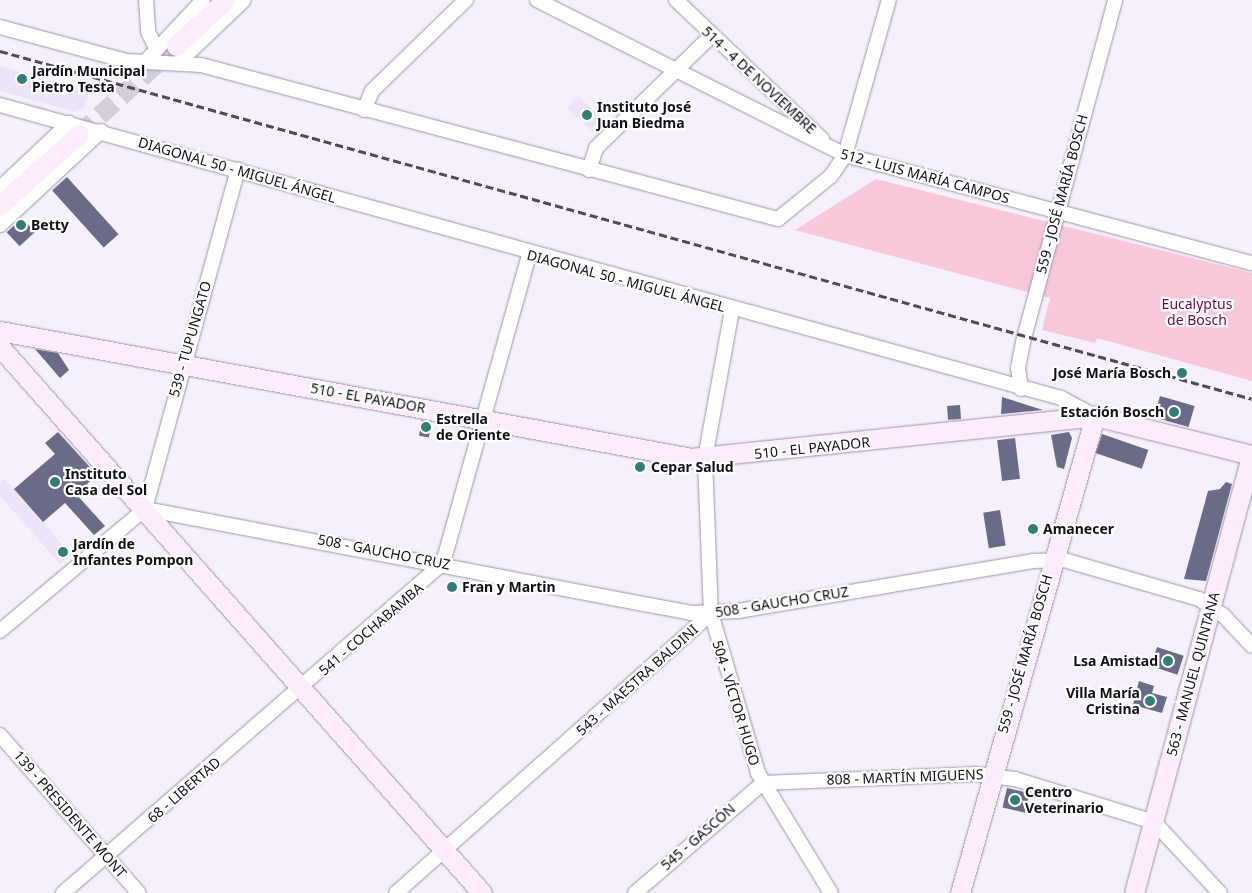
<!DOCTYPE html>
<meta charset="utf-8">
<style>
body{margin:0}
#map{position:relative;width:1252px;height:893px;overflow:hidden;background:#f5f0fc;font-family:"Noto Sans",sans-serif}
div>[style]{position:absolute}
.built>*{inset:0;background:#eee4fa;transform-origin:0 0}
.green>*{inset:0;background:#f9c7da}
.building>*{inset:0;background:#6a6b86;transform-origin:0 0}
.secondary-tunnel>*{height:19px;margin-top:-9.5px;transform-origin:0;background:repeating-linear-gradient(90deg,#d3ceda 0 19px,transparent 0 28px)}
.roads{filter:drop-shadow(0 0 1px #9f92ad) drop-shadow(0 0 1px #9f92ad)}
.street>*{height:14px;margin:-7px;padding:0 7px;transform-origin:7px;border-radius:7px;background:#fff}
.secondary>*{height:19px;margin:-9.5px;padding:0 9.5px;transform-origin:9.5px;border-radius:9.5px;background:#fdecfb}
.rail>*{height:3px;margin-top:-1.5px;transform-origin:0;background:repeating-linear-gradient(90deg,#504b56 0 8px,transparent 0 12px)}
.dots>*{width:14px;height:14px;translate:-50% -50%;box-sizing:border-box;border:2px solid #fff;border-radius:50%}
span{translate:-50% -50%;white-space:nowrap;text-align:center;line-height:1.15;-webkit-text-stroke:4.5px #fff;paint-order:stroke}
.poi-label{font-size:14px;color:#130e18;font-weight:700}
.left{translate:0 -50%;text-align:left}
.right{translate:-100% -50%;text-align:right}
.street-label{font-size:14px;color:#130e18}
.park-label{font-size:14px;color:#710544}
</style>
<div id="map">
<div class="built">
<div style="clip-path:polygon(0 66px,89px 91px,84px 108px,75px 112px,0 91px)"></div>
<div style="left:578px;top:96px;width:38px;height:16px;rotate:43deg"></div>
<div style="clip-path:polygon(68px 443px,97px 475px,76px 494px,105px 526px,94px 535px,65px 503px,43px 522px,71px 555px,60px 564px,0 496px,0 482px,4px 478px,14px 489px)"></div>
</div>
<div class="green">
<div style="clip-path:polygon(876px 179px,1252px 273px,1252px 381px,1097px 338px,1095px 343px,1042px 330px,1050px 298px,795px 230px)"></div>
</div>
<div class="building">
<div style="left:67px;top:177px;width:77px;height:20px;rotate:48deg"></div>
<div style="left:22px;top:218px;width:19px;height:21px;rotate:47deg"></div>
<div style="clip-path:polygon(35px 349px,58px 353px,69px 370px,60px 378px)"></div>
<div style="left:1160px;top:396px;width:36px;height:22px;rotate:16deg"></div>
<div style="clip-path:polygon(1002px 397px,1043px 410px,1001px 414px)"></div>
<div style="left:960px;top:405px;width:14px;height:13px;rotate:86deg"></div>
<div style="left:422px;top:420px;width:10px;height:16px;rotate:11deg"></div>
<div style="clip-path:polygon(58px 432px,97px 475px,76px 494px,105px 526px,94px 535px,65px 503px,43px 522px,14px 489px,55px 454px,45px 443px)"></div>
<div style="clip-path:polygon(1069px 432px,1072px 438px,1064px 469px,1057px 467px,1051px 435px)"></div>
<div style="left:1102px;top:434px;width:49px;height:20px;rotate:19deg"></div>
<div style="left:1015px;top:438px;width:41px;height:18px;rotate:83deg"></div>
<div style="clip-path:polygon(1226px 482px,1232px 484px,1206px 581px,1184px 579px,1208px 491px,1220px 489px)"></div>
<div style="left:1000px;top:510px;width:36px;height:17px;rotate:81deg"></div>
<div style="left:1157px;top:647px;width:28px;height:20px;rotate:18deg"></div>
<div style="clip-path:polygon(1139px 681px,1154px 686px,1152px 693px,1167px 697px,1162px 713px,1133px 705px)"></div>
<div style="left:1007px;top:788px;width:23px;height:20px;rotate:13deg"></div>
</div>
<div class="secondary-tunnel">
<div style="left:79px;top:134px;width:131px;rotate:-42.2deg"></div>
</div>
<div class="roads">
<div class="street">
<div style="left:146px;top:0;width:32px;rotate:86deg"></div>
<div style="left:148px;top:32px;width:16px;rotate:63deg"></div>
<div style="left:537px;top:0;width:345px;rotate:26.7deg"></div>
<div style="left:845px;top:155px;width:421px;rotate:14.9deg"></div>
<div style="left:676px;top:0;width:202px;rotate:43.6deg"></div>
<div style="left:0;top:27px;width:131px;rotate:15deg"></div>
<div style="left:127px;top:61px;width:74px;rotate:3.1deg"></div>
<div style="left:201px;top:65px;width:597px;rotate:14.94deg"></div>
<div style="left:778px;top:219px;width:68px;rotate:-39.1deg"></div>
<div style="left:831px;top:176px;width:25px;rotate:-56deg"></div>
<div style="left:845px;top:155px;width:161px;rotate:-74.2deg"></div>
<div style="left:180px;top:61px;width:88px;rotate:-43.6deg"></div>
<div style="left:145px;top:62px;width:85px;rotate:-46.9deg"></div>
<div style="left:0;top:105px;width:1101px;rotate:15.44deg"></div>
<div style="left:1061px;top:398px;width:38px;rotate:28deg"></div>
<div style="left:364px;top:110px;width:21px;rotate:-67deg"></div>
<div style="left:372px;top:91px;width:131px;rotate:-44.1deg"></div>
<div style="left:589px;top:170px;width:23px;rotate:-72deg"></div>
<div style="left:596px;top:148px;width:161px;rotate:-44.2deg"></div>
<div style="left:0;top:188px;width:95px;rotate:-43.3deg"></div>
<div style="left:0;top:225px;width:138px;rotate:-42.9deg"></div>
<div style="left:732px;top:310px;width:151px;rotate:100.3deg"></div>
<div style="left:705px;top:459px;width:154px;rotate:87.8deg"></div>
<div style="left:711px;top:613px;width:167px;rotate:73.6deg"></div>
<div style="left:758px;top:773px;width:140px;rotate:58.7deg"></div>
<div style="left:1021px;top:389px;width:21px;rotate:-98deg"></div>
<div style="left:1018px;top:368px;width:31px;rotate:-79deg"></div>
<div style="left:1024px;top:338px;width:350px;rotate:-74.9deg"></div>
<div style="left:145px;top:509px;width:556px;rotate:10.78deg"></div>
<div style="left:691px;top:613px;width:47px;rotate:-2.4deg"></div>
<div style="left:738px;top:611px;width:299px;rotate:-9.6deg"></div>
<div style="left:1033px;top:561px;width:31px;rotate:-2deg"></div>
<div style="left:1064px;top:560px;width:141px;rotate:16.1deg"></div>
<div style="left:1199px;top:599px;width:29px;rotate:34deg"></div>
<div style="left:1223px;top:615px;width:42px;rotate:46.9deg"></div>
<div style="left:145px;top:509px;width:352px;rotate:-74.7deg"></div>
<div style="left:0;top:631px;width:189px;rotate:-40.1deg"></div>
<div style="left:0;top:735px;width:210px;rotate:48.7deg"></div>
<div style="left:63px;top:893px;width:503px;rotate:-40.97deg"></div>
<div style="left:443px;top:563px;width:320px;rotate:-74.4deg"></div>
<div style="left:396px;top:893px;width:421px;rotate:-41.6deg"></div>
<div style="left:635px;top:893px;width:169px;rotate:-40.7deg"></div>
<div style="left:763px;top:783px;width:212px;rotate:-2.4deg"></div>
<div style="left:975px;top:774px;width:40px;rotate:7.1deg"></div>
<div style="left:1015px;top:779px;width:145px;rotate:17.2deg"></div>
<div style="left:1154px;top:822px;width:97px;rotate:47.1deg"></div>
</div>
<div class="secondary">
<div style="left:176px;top:46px;width:67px;rotate:-43.2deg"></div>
<div style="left:0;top:205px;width:106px;rotate:-41.9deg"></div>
<div style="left:0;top:331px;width:703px;rotate:10.41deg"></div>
<div style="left:691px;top:458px;width:406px;rotate:-5.9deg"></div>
<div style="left:1095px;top:416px;width:162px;rotate:14deg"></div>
<div style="left:0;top:347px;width:728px;rotate:48.56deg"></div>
<div style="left:960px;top:893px;width:496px;rotate:-74.2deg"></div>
<div style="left:1134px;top:893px;width:453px;rotate:-75deg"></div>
</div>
</div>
<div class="rail">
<div style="left:0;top:51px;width:1299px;rotate:15.53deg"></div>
</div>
<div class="dots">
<div style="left:22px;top:79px;background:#347c78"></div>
<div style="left:587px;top:115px;background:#347c78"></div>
<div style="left:21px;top:225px;background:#347c78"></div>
<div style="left:1182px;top:373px;background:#347c78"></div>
<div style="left:1174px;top:412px;background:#347c78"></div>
<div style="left:426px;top:427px;background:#347c78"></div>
<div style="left:640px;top:467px;background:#347c78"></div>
<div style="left:55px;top:482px;background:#347c78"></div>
<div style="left:1033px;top:529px;background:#347c78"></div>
<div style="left:63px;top:552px;background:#347c78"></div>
<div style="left:452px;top:587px;background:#347c78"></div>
<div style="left:1168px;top:661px;background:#347c78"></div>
<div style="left:1150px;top:701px;background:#347c78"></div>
<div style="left:1015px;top:800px;background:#347c78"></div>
</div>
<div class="poi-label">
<span class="left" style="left:32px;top:79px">Jardín Municipal<br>Pietro Testa</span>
<span class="left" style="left:597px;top:115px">Instituto José<br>Juan Biedma</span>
<span class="left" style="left:31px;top:225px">Betty</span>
<span class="right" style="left:1171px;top:373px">José María Bosch</span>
<span class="right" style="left:1164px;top:412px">Estación Bosch</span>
<span class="left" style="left:436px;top:427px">Estrella<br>de Oriente</span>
<span class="left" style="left:651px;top:467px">Cepar Salud</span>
<span class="left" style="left:65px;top:482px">Instituto<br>Casa del Sol</span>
<span class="left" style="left:1043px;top:529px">Amanecer</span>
<span class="left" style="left:73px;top:552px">Jardín de<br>Infantes Pompon</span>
<span class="left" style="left:462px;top:587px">Fran y Martin</span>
<span class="right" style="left:1158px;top:661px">Lsa Amistad</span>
<span class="right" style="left:1140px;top:701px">Villa María<br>Cristina</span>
<span class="left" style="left:1025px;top:800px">Centro<br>Veterinario</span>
</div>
<div class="street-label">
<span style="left:759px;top:80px;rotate:43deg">514 - 4 DE NOVIEMBRE</span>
<span style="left:237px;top:170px;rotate:16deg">DIAGONAL 50 - MIGUEL ÁNGEL</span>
<span style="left:925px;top:176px;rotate:15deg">512 - LUIS MARÍA CAMPOS</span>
<span style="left:1062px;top:194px;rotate:-75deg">559 - JOSÉ MARÍA BOSCH</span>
<span style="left:626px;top:281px;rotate:15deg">DIAGONAL 50 - MIGUEL ÁNGEL</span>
<span style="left:190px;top:339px;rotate:-74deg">539 - TUPUNGATO</span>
<span style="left:368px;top:398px;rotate:10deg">510 - EL PAYADOR</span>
<span style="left:812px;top:448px;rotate:-6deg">510 - EL PAYADOR</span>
<span style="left:384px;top:552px;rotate:11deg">508 - GAUCHO CRUZ</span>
<span style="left:782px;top:602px;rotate:-9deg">508 - GAUCHO CRUZ</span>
<span style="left:371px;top:629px;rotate:-41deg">541 - COCHABAMBA</span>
<span style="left:1025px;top:654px;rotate:-74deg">559 - JOSÉ MARÍA BOSCH</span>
<span style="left:1193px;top:674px;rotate:-75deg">563 - MANUEL QUINTANA</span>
<span style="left:637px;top:680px;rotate:-42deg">543 - MAESTRA BALDINI</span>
<span style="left:736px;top:703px;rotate:73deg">504 - VÍCTOR HUGO</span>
<span style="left:905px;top:777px;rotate:-2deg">808 - MARTÍN MIGUENS</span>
<span style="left:184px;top:790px;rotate:-41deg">68 - LIBERTAD</span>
<span style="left:70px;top:814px;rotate:49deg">139 - PRESIDENTE MONT</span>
<span style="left:698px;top:837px;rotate:-41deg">545 - GASCÓN</span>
</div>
<div class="park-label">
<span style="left:1197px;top:312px">Eucalyptus<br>de Bosch</span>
</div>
</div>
